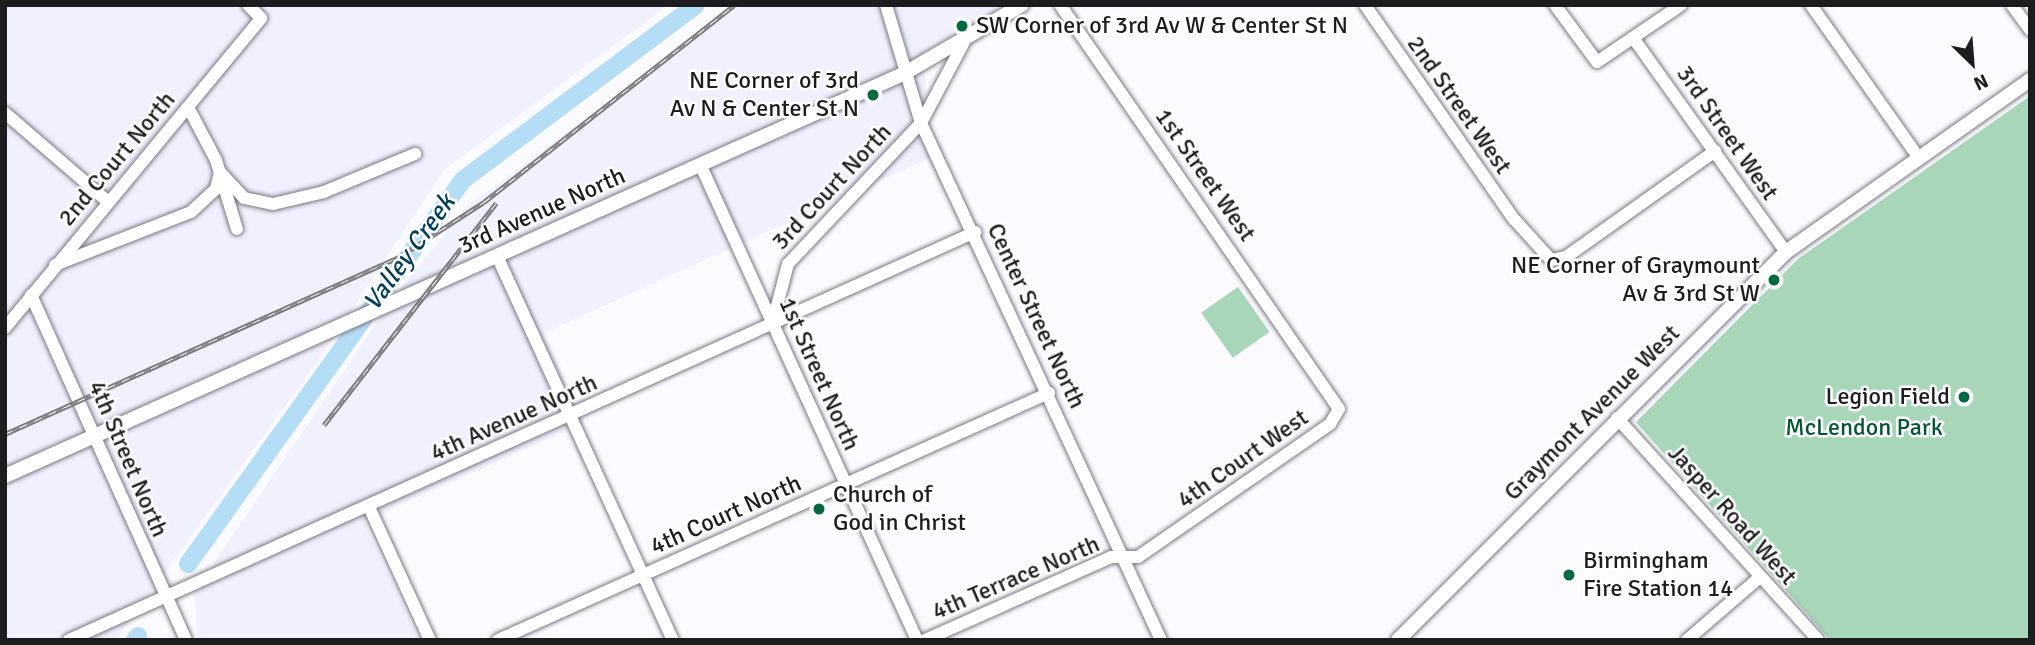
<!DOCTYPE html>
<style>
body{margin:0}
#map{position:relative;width:2035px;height:645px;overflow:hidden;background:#fbfbff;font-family:Signika,sans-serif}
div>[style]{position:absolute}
.built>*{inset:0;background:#f0f0fe}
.green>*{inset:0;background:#a8d6b8;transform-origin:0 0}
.river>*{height:18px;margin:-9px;padding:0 9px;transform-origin:9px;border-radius:9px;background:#b4ddf6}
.roads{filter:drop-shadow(0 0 2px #797881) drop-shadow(0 0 2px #797881)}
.minor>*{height:12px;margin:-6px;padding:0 6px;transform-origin:6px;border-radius:6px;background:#fff}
.major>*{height:14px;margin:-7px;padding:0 7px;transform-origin:7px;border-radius:7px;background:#fff}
.rail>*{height:5px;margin-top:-2.5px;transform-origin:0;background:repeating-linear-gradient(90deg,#fff 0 8px,#7c7c7f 0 16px);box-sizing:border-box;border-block:2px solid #7c7c7f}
.dots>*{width:19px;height:19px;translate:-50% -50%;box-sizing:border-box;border:4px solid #fff;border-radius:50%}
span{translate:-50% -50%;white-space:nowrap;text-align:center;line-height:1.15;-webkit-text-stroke:5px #fff;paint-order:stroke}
.poi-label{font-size:24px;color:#1d1d20}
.left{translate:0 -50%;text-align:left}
.right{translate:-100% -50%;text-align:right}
.street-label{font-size:24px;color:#1d1d20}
.park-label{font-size:24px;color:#005731}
.water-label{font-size:26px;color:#003e59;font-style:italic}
.frame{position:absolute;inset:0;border:7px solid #1d1d20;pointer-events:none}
.north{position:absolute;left:1937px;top:28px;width:70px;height:70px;-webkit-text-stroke:5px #fff;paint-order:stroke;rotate:155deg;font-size:19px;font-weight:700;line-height:28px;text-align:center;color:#1d1d20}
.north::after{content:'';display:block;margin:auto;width:24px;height:32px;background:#1d1d20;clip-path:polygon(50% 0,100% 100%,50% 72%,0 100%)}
</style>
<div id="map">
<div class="built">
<div style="clip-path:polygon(5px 5px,669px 5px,444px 170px,317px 362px,116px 640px,5px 640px)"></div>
<div style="clip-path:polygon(741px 5px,1002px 5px,923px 52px,930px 158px,544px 333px,584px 423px,364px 521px,419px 640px,197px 640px,195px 591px,398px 291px,470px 204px)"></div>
</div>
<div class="green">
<div style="clip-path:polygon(2030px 96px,2030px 640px,1830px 640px,1636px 422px,1798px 259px)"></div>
<div style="left:1238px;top:287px;width:55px;height:45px;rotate:55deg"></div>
</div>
<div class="river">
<div style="left:188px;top:564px;width:472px;rotate:-54.4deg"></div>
<div style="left:463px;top:180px;width:291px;rotate:-36.9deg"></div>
<div style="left:135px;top:640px;width:5px;rotate:-53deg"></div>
</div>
<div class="roads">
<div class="minor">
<div style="left:886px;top:5px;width:123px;rotate:73.5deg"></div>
<div style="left:921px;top:123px;width:570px;rotate:65.1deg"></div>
<div style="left:1365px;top:5px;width:261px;rotate:55.2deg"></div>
<div style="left:1514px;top:219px;width:55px;rotate:47.9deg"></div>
<div style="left:1551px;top:260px;width:15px;rotate:-11deg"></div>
<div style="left:1566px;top:257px;width:183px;rotate:-35.4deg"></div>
<div style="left:1555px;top:5px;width:71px;rotate:53.6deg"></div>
<div style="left:1597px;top:62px;width:102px;rotate:-34.2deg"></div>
<div style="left:1811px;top:5px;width:187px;rotate:54.8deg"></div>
<div style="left:2012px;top:5px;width:31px;rotate:54deg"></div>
<div style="left:1634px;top:39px;width:262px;rotate:54.5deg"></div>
<div style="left:188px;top:107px;width:60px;rotate:62.2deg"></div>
<div style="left:216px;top:160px;width:72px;rotate:73.1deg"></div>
<div style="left:5px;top:113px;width:136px;rotate:40.8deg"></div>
<div style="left:700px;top:164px;width:523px;rotate:65.49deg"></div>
<div style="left:497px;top:256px;width:422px;rotate:65.4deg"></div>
<div style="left:55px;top:265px;width:146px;rotate:-21.3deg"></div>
<div style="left:191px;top:212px;width:34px;rotate:-43deg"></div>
<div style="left:216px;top:189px;width:17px;rotate:-77deg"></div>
<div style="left:220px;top:172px;width:35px;rotate:47deg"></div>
<div style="left:244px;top:198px;width:30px;rotate:12deg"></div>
<div style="left:273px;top:204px;width:52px;rotate:-13.2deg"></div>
<div style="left:324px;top:192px;width:99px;rotate:-22.7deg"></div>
<div style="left:31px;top:295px;width:378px;rotate:65.8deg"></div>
<div style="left:773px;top:321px;width:59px;rotate:-75.3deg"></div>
<div style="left:788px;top:264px;width:194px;rotate:-46.7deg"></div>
<div style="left:921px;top:123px;width:92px;rotate:-62deg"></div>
<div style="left:5px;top:328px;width:402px;rotate:-50.4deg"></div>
<div style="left:261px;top:18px;width:18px;rotate:-135deg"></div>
<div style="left:1617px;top:418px;width:299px;rotate:47.8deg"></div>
<div style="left:369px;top:507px;width:146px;rotate:65.4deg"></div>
<div style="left:69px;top:640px;width:994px;rotate:-24.24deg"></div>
<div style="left:498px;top:640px;width:604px;rotate:-24.15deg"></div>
<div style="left:925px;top:640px;width:204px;rotate:-24deg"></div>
<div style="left:1111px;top:557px;width:27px"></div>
<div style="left:1138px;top:557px;width:234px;rotate:-34.7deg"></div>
<div style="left:1330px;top:424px;width:17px;rotate:-59deg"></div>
<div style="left:1339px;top:409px;width:491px;rotate:-124.6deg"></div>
<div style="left:1687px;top:640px;width:96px;rotate:-40.8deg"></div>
</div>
<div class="major">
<div style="left:5px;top:476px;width:986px;rotate:-24.12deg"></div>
<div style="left:905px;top:73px;width:135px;rotate:-30.2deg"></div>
<div style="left:1398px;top:640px;width:549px;rotate:-45deg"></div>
<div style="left:1786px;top:252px;width:299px;rotate:-35.2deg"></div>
</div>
</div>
<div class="rail">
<div style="left:324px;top:425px;width:281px;rotate:-52.2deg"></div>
<div style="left:5px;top:434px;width:432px;rotate:-24.2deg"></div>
<div style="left:399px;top:257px;width:101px;rotate:-32.9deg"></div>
<div style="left:484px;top:202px;width:318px;rotate:-38.2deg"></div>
</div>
<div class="dots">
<div style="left:962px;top:26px;background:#03693f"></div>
<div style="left:873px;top:95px;background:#03693f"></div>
<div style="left:1774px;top:280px;background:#03693f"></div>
<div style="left:1964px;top:397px;background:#03693f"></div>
<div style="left:819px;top:509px;background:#03693f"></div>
<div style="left:1569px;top:575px;background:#03693f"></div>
</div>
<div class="poi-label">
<span class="left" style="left:976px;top:26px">SW Corner of 3rd Av W &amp; Center St N</span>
<span class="right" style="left:859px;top:95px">NE Corner of 3rd<br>Av N &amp; Center St N</span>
<span class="right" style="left:1760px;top:280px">NE Corner of Graymount<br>Av &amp; 3rd St W</span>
<span class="right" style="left:1950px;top:397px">Legion Field</span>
<span class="left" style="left:833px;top:509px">Church of<br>God in Christ</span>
<span class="left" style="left:1583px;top:575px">Birmingham<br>Fire Station 14</span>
</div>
<div class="street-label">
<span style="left:1459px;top:105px;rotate:55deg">2nd Street West</span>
<span style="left:1727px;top:133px;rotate:55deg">3rd Street West</span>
<span style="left:117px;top:159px;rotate:-50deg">2nd Court North</span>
<span style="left:1205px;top:175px;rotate:55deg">1st Street West</span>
<span style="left:832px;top:187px;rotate:-47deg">3rd Court North</span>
<span style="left:542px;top:211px;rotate:-24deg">3rd Avenue North</span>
<span style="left:1036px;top:316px;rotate:65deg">Center Street North</span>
<span style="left:819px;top:374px;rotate:66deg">1st Street North</span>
<span style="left:1592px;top:413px;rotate:-45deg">Graymont Avenue West</span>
<span style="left:514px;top:418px;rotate:-24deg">4th Avenue North</span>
<span style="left:128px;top:459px;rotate:67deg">4th Street North</span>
<span style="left:1243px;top:459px;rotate:-35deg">4th Court West</span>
<span style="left:726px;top:515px;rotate:-24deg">4th Court North</span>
<span style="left:1732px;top:515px;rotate:48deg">Jasper Road West</span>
<span style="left:1016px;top:578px;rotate:-23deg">4th Terrace North</span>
</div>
<div class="park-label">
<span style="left:1864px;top:428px">McLendon Park</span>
</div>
<div class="water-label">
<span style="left:410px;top:253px;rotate:-54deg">Valley Creek</span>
</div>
<div class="frame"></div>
<div class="north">N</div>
</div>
